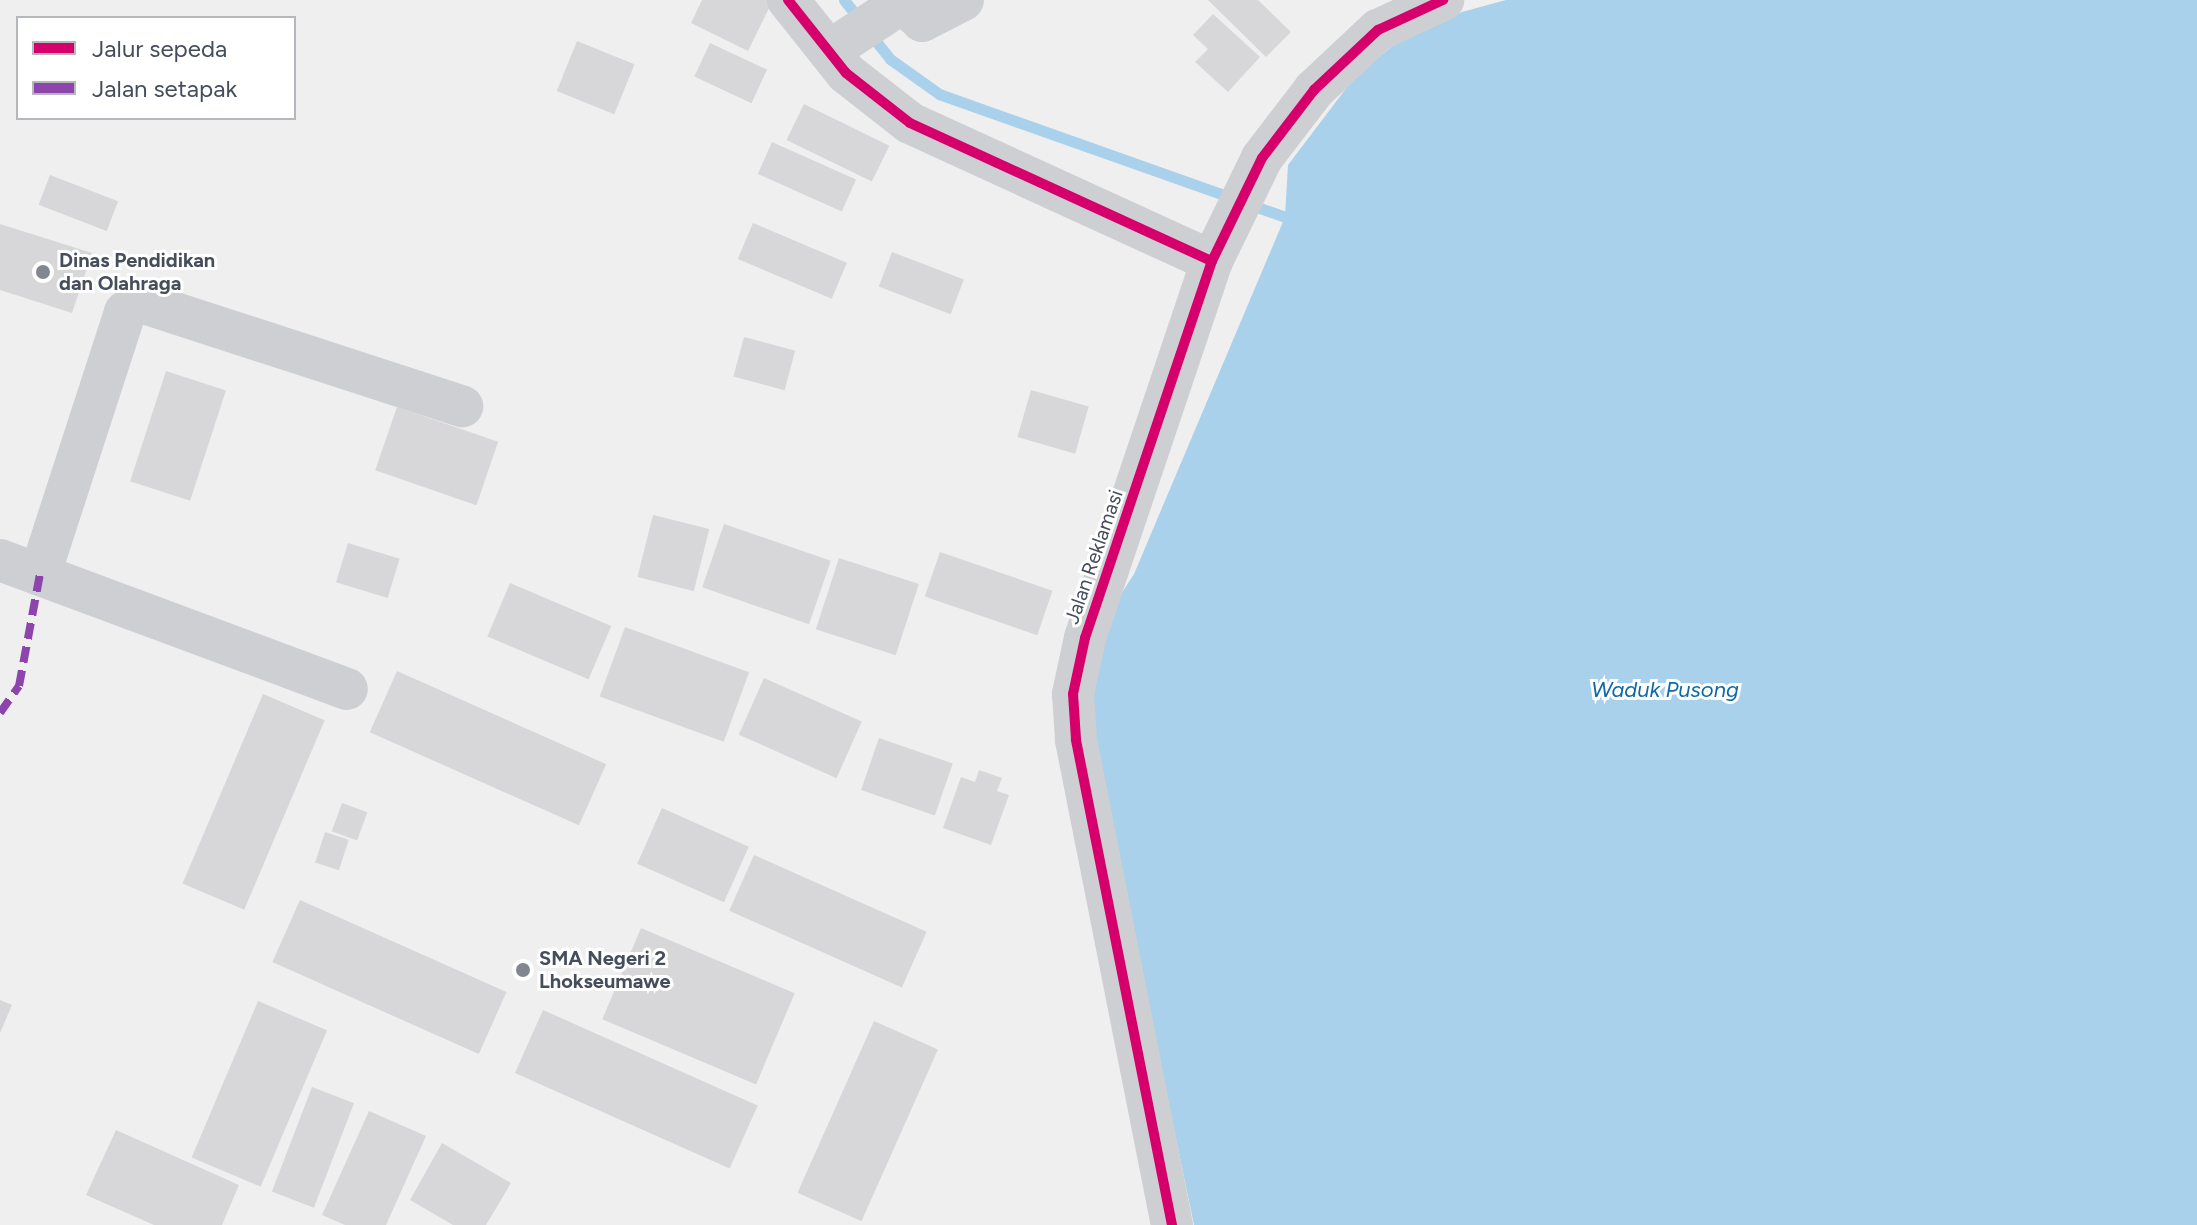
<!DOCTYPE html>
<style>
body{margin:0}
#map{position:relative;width:2197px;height:1225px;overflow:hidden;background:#f0efef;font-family:Figtree,sans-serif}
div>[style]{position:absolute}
.water>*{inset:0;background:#a9d1ec}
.stream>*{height:11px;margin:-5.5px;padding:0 5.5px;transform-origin:5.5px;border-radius:5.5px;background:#a9d1ec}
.building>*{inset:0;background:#d7d7d9;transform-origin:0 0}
.minor>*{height:42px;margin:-21px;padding:0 21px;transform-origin:21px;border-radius:21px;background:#cecfd2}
.quiet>*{height:8px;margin-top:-4px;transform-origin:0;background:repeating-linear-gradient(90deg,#8e44ad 0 16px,transparent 0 24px)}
.cycleway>*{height:10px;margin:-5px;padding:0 5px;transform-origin:5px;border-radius:5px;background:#d6006c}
.dots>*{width:22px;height:22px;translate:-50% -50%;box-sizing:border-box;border:4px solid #fff;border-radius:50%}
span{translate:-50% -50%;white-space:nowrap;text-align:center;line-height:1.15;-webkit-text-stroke:6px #fff;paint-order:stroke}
.poi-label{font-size:20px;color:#464d5b;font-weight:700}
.left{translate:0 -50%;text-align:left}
.street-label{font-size:20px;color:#464d5b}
.water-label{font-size:22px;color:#0e6aa6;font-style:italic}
.legend{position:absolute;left:16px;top:16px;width:280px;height:104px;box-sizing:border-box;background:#fff;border:2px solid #b5b8bd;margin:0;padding:10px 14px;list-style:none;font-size:24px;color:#464d5b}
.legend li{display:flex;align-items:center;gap:16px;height:40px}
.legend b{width:40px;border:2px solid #b5b8bd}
</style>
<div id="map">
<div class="water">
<div style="clip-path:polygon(1506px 0,2197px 0,2197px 1225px,1194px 1225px,1095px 750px,1091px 697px,1114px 605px,1134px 574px,1285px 217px,1288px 165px,1354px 78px,1396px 43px,1462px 12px)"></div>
</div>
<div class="stream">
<div style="left:844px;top:0;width:26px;rotate:51deg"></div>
<div style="left:870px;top:34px;width:32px;rotate:51deg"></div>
<div style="left:890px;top:59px;width:60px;rotate:35.5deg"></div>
<div style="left:939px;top:94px;width:311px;rotate:19.5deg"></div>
<div style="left:1248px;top:204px;width:39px;rotate:19deg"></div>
</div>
<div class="building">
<div style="clip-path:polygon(702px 0,773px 0,748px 51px,691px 23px)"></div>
<div style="clip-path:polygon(1208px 0,1258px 0,1291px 32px,1266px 57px)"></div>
<div style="clip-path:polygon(1213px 14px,1260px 57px,1228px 92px,1195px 62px,1208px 49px,1193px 35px)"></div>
<div style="left:577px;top:41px;width:62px;height:54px;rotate:22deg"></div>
<div style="left:710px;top:43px;width:63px;height:37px;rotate:25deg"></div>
<div style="left:804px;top:104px;width:95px;height:40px;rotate:26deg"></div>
<div style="left:772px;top:142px;width:92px;height:35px;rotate:24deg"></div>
<div style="left:50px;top:175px;width:73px;height:32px;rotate:21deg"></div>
<div style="left:753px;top:223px;width:102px;height:39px;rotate:23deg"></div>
<div style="clip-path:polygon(0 224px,92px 253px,72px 313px,0 290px)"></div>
<div style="left:892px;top:252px;width:77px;height:37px;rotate:21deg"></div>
<div style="left:744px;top:337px;width:53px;height:41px;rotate:15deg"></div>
<div style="left:166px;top:371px;width:63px;height:116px;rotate:18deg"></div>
<div style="left:1031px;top:390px;width:60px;height:49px;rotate:16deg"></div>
<div style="left:397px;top:407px;width:107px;height:67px;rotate:19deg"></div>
<div style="left:653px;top:515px;width:58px;height:64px;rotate:14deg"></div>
<div style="left:724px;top:524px;width:113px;height:67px;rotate:19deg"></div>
<div style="left:348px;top:543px;width:54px;height:41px;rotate:17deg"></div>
<div style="left:940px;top:552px;width:119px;height:47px;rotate:19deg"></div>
<div style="left:839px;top:558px;width:84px;height:75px;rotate:18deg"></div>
<div style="left:510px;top:583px;width:110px;height:58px;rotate:23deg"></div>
<div style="left:625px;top:627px;width:132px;height:74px;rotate:20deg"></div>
<div style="left:397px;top:671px;width:229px;height:67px;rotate:24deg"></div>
<div style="left:764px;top:678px;width:107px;height:62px;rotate:24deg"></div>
<div style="left:263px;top:694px;width:67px;height:206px;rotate:23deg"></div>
<div style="left:879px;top:738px;width:78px;height:55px;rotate:19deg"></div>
<div style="clip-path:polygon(979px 770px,1002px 778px,997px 791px,1009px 795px,991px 845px,943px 828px,961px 777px,975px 782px)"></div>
<div style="left:342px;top:803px;width:27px;height:30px;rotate:20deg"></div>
<div style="left:662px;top:808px;width:95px;height:61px;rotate:24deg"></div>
<div style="left:325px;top:832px;width:25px;height:32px;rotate:18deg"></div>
<div style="left:754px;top:855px;width:189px;height:61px;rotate:24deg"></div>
<div style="left:300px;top:900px;width:226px;height:68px;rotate:24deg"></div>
<div style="left:641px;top:928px;width:167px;height:99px;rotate:23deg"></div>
<div style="clip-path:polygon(0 1000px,12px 1005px,0 1033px)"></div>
<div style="left:258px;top:1001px;width:75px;height:170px;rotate:23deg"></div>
<div style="left:543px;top:1010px;width:235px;height:69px;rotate:24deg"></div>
<div style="left:874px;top:1021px;width:70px;height:188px;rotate:24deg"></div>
<div style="left:312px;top:1087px;width:45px;height:112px;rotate:21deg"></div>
<div style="clip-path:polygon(369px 1111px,426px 1136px,386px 1225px,345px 1225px,322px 1215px)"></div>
<div style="clip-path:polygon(116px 1130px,239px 1185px,222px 1225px,154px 1225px,86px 1195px)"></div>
<div style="clip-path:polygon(442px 1143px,511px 1183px,486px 1225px,453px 1225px,410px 1200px)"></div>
</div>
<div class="minor">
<div style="left:788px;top:0;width:93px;rotate:51.5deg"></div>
<div style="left:846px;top:73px;width:81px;rotate:38deg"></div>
<div style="left:910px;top:123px;width:332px;rotate:24.6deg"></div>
<div style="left:899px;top:0;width:31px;rotate:42deg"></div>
<div style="left:922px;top:21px;width:46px;rotate:-27.1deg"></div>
<div style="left:829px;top:51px;width:87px;rotate:-33.3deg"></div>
<div style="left:0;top:560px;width:370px;rotate:20.4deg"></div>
<div style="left:40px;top:574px;width:275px;rotate:-72deg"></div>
<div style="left:125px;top:312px;width:17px;rotate:-40deg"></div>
<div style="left:138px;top:301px;width:341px;rotate:18deg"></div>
<div style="left:1172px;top:1225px;width:495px;rotate:-101.2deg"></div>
<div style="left:1076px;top:739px;width:45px;rotate:-93.8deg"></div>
<div style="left:1073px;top:694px;width:57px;rotate:-77.9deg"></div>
<div style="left:1085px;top:638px;width:398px;rotate:-71.4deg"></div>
<div style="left:1212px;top:261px;width:114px;rotate:-64.1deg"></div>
<div style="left:1262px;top:158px;width:86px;rotate:-52.6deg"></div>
<div style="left:1314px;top:90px;width:88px;rotate:-43.2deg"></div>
<div style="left:1378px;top:30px;width:72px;rotate:-24.8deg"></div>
</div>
<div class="quiet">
<div style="left:0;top:713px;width:33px;rotate:-55deg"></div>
<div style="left:19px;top:686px;width:114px;rotate:-79.4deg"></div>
</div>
<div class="cycleway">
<div style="left:788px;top:0;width:93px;rotate:51.5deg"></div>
<div style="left:846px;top:73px;width:81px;rotate:38deg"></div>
<div style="left:910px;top:123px;width:332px;rotate:24.6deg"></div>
<div style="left:1172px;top:1225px;width:495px;rotate:-101.2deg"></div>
<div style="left:1076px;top:739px;width:45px;rotate:-93.8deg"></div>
<div style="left:1073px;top:694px;width:57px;rotate:-77.9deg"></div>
<div style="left:1085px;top:638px;width:398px;rotate:-71.4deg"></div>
<div style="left:1212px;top:261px;width:114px;rotate:-64.1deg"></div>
<div style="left:1262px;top:158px;width:86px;rotate:-52.6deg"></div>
<div style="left:1314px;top:90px;width:88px;rotate:-43.2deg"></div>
<div style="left:1378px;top:30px;width:72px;rotate:-24.8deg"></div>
</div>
<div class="dots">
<div style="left:43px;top:272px;background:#82868f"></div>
<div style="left:523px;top:970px;background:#82868f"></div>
</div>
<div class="poi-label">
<span class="left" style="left:59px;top:272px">Dinas Pendidikan<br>dan Olahraga</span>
<span class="left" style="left:539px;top:970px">SMA Negeri 2<br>Lhokseumawe</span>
</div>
<div class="street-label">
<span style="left:1094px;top:557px;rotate:-71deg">Jalan Reklamasi</span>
</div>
<div class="water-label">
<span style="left:1665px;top:690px">Waduk Pusong</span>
</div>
<ul class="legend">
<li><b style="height:10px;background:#d6006c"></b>Jalur sepeda</li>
<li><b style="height:10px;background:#8e44ad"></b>Jalan setapak</li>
</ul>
</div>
